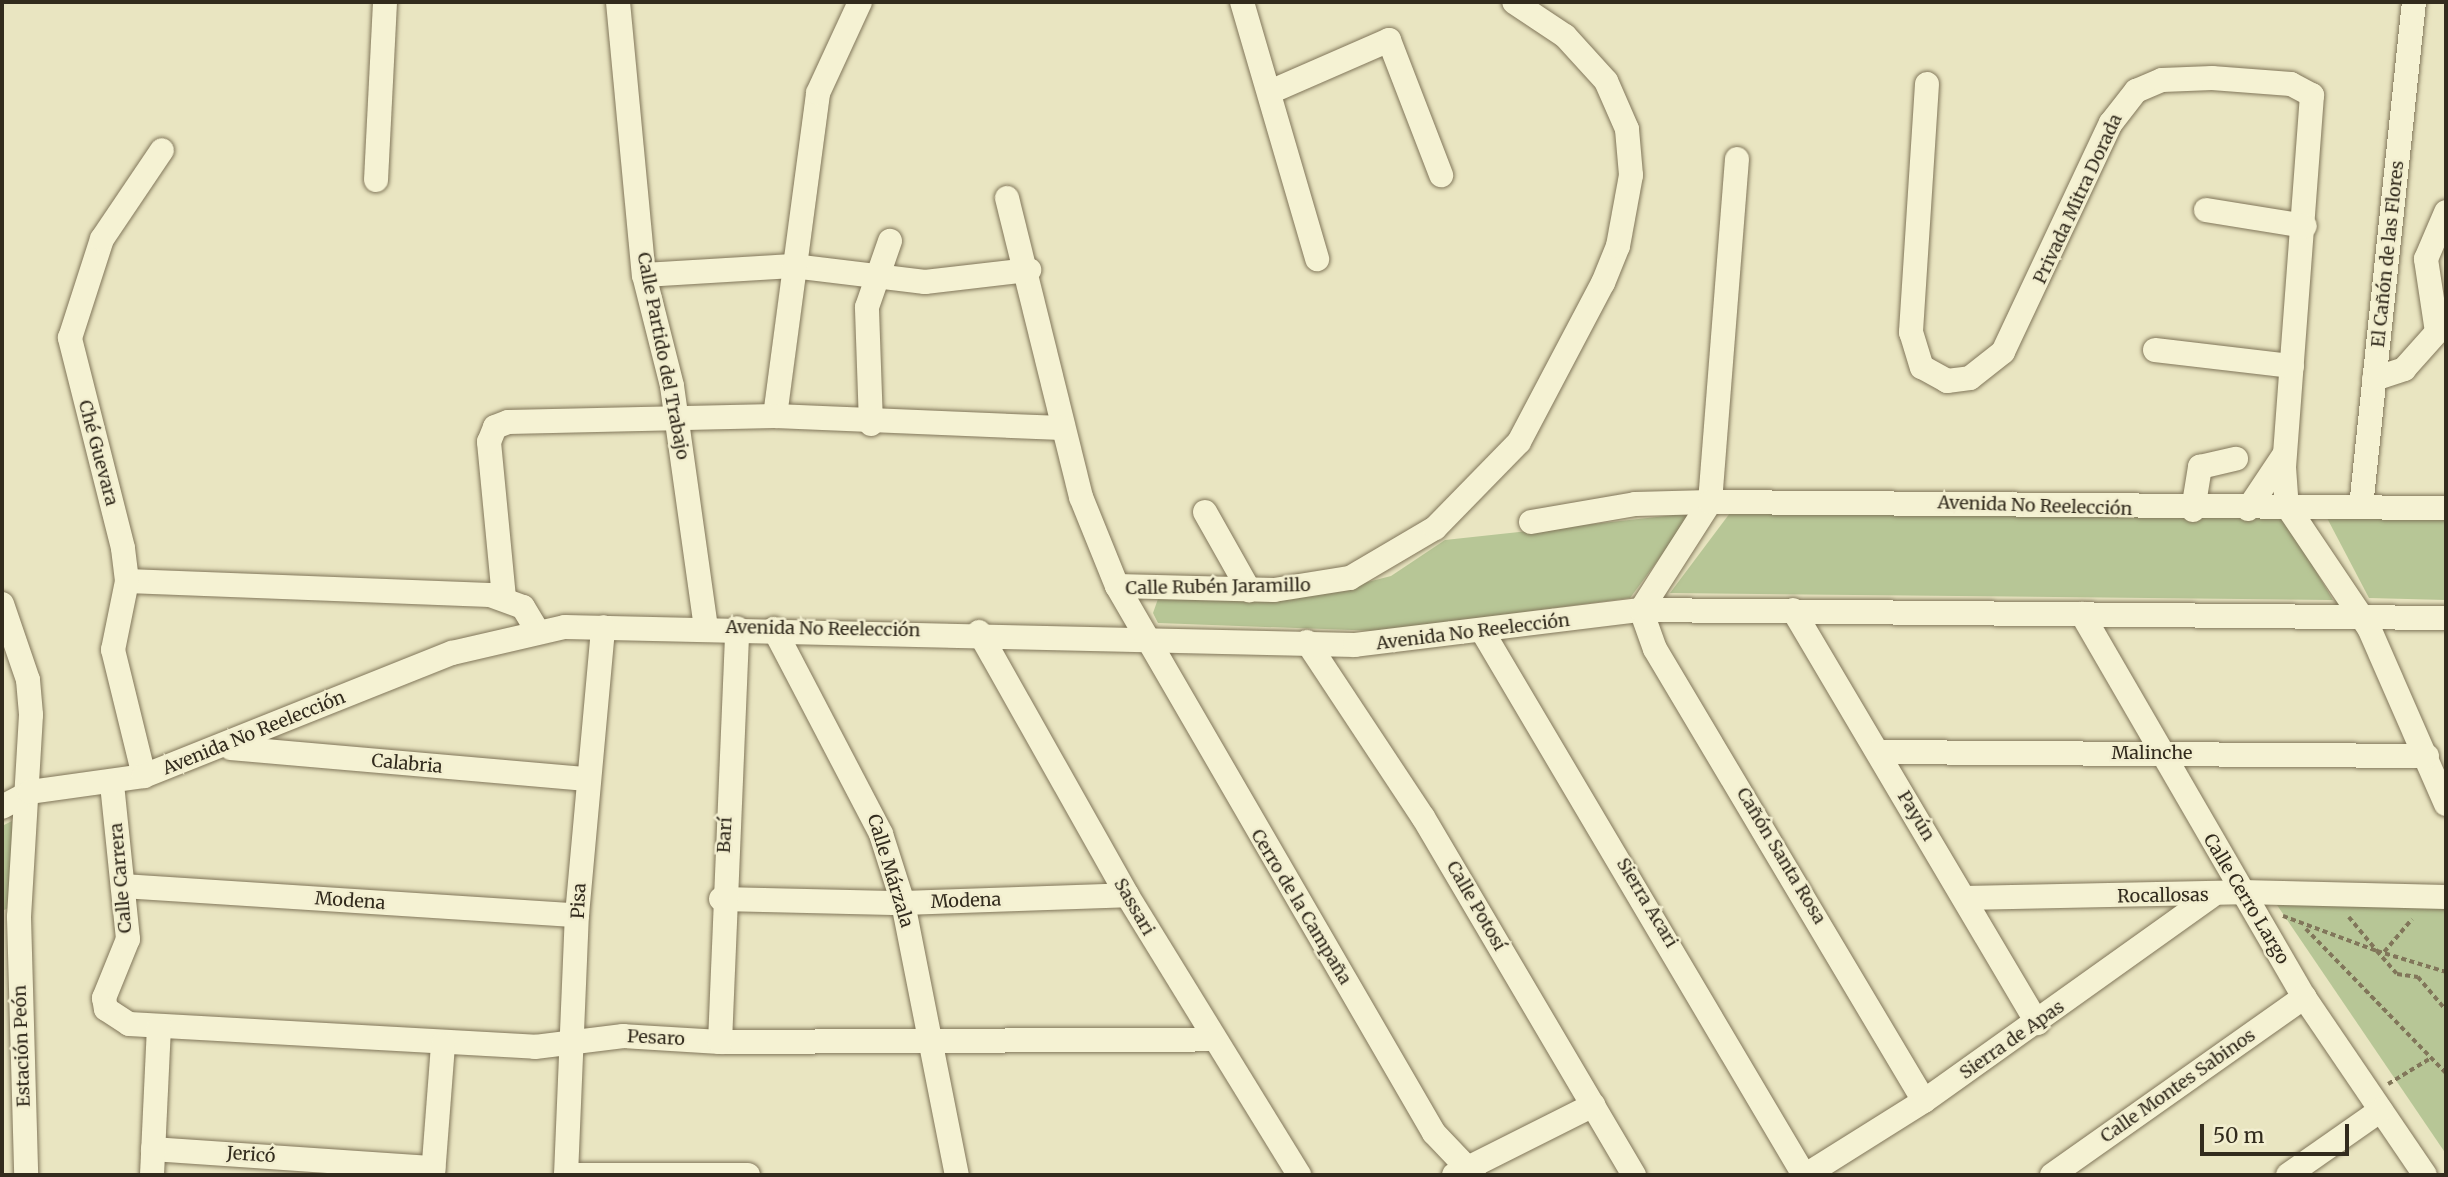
<!DOCTYPE html>
<meta charset="utf-8">
<style>
body{margin:0}
#map{position:relative;width:2448px;height:1177px;overflow:hidden;background:#e9e5c1;font-family:Merriweather,serif}
div>[style]{position:absolute}
.green>*{inset:0;background:#b7c696}
.path>*{height:3.5px;margin-top:-1.75px;transform-origin:0;background:repeating-linear-gradient(90deg,#81765a 0 5px,transparent 0 8.5px)}
.roads{filter:drop-shadow(0 0 2px #81765a) drop-shadow(0 0 2px #81765a)}
.minor>*{height:24px;margin:-12px;padding:0 12px;transform-origin:12px;border-radius:12px;background:#f5f2d3}
span{translate:-50% -50%;white-space:nowrap;text-align:center;line-height:1.15;-webkit-text-stroke:5px #f2eecf;paint-order:stroke}
.street-label{font-size:18px;color:#322b1d}
.frame{position:absolute;inset:0;border:4px solid #322b1d;pointer-events:none}
.scale{position:absolute;left:2200px;top:1124px;width:149px;height:32px;box-sizing:border-box;border:4px solid #322b1d;border-top:0;padding-left:9px;font-size:21px;line-height:24px;white-space:nowrap;color:#322b1d;-webkit-text-stroke:5px #f2eecf;paint-order:stroke}
</style>
<div id="map">
<div class="green">
<div style="clip-path:polygon(1733px 509px,2284px 517px,2333px 600px,1670px 593px)"></div>
<div style="clip-path:polygon(1693px 513px,1630px 598px,1379px 631px,1158px 623px,1153px 613px,1159px 596px,1321px 594px,1391px 576px,1445px 540px)"></div>
<div style="clip-path:polygon(2327px 518px,2446px 520px,2446px 600px,2369px 598px)"></div>
<div style="clip-path:polygon(12px 821px,13px 906px,2px 911px,2px 826px)"></div>
<div style="clip-path:polygon(2446px 903px,2446px 1154px,2277px 905px)"></div>
</div>
<div class="path">
<div style="left:2283px;top:916px;width:100px;rotate:20.4deg"></div>
<div style="left:2377px;top:951px;width:30px;rotate:49deg"></div>
<div style="left:2397px;top:974px;width:21px;rotate:8deg"></div>
<div style="left:2418px;top:977px;width:43px;rotate:49.7deg"></div>
<div style="left:2349px;top:917px;width:44px;rotate:50.5deg"></div>
<div style="left:2377px;top:951px;width:72px;rotate:16.9deg"></div>
<div style="left:2306px;top:929px;width:201px;rotate:45.8deg"></div>
<div style="left:2384px;top:952px;width:43px;rotate:-49.7deg"></div>
<div style="left:2388px;top:1084px;width:50px;rotate:-31.2deg"></div>
</div>
<div class="roads">
<div class="minor">
<div style="left:618px;top:2px;width:274px;rotate:84.6deg"></div>
<div style="left:644px;top:275px;width:114px;rotate:75.8deg"></div>
<div style="left:672px;top:386px;width:243px;rotate:82deg"></div>
<div style="left:1242px;top:2px;width:268px;rotate:73.7deg"></div>
<div style="left:1927px;top:84px;width:249px;rotate:93.7deg"></div>
<div style="left:1911px;top:332px;width:37px;rotate:73deg"></div>
<div style="left:1922px;top:367px;width:29px;rotate:29deg"></div>
<div style="left:1947px;top:381px;width:23px;rotate:-7deg"></div>
<div style="left:1970px;top:378px;width:42px;rotate:-38.2deg"></div>
<div style="left:2003px;top:352px;width:253px;rotate:-64.8deg"></div>
<div style="left:2111px;top:123px;width:41px;rotate:-52deg"></div>
<div style="left:2136px;top:91px;width:28px;rotate:-23deg"></div>
<div style="left:2162px;top:80px;width:50px;rotate:-2.3deg"></div>
<div style="left:2212px;top:78px;width:79px;rotate:4.3deg"></div>
<div style="left:2291px;top:84px;width:24px;rotate:28deg"></div>
<div style="left:2312px;top:95px;width:373px;rotate:94.3deg"></div>
<div style="left:2284px;top:467px;width:39px;rotate:86deg"></div>
<div style="left:2287px;top:506px;width:147px;rotate:56.1deg"></div>
<div style="left:2369px;top:628px;width:192px;rotate:66.4deg"></div>
<div style="left:1270px;top:92px;width:130px;rotate:-23.6deg"></div>
<div style="left:1389px;top:40px;width:145px;rotate:68.9deg"></div>
<div style="left:376px;top:180px;width:178px;rotate:-87.1deg"></div>
<div style="left:1007px;top:198px;width:308px;rotate:76.1deg"></div>
<div style="left:1081px;top:497px;width:96px;rotate:68deg"></div>
<div style="left:2206px;top:210px;width:100px;rotate:9.2deg"></div>
<div style="left:644px;top:275px;width:149px;rotate:-3.5deg"></div>
<div style="left:793px;top:266px;width:133px;rotate:6.9deg"></div>
<div style="left:925px;top:282px;width:105px;rotate:-6.6deg"></div>
<div style="left:2155px;top:350px;width:138px;rotate:6.7deg"></div>
<div style="left:2374px;top:379px;width:32px;rotate:-18deg"></div>
<div style="left:2404px;top:369px;width:50px;rotate:-48.3deg"></div>
<div style="left:2437px;top:332px;width:74px;rotate:-98.6deg"></div>
<div style="left:2426px;top:259px;width:51px;rotate:-66.9deg"></div>
<div style="left:775px;top:416px;width:326px;rotate:-82.4deg"></div>
<div style="left:818px;top:93px;width:100px;rotate:-65.2deg"></div>
<div style="left:871px;top:424px;width:117px;rotate:-92deg"></div>
<div style="left:867px;top:307px;width:70px;rotate:-70.8deg"></div>
<div style="left:2361px;top:507px;width:508px;rotate:-84.01deg"></div>
<div style="left:2248px;top:509px;width:65px;rotate:-56.3deg"></div>
<div style="left:2193px;top:510px;width:44px;rotate:-80.8deg"></div>
<div style="left:2200px;top:467px;width:37px;rotate:-13deg"></div>
<div style="left:1205px;top:512px;width:90px;rotate:60.6deg"></div>
<div style="left:1531px;top:522px;width:106px;rotate:-9.8deg"></div>
<div style="left:1635px;top:504px;width:75px;rotate:-1.5deg"></div>
<div style="left:1710px;top:502px;width:344px;rotate:-85.5deg"></div>
<div style="left:127px;top:581px;width:363px;rotate:2.2deg"></div>
<div style="left:490px;top:595px;width:35px;rotate:20deg"></div>
<div style="left:523px;top:607px;width:27px;rotate:59deg"></div>
<div style="left:504px;top:598px;width:157px;rotate:-95.5deg"></div>
<div style="left:489px;top:442px;width:16px;rotate:-68deg"></div>
<div style="left:495px;top:427px;width:14px;rotate:-21deg"></div>
<div style="left:508px;top:422px;width:267px;rotate:-1.3deg"></div>
<div style="left:775px;top:416px;width:287px;rotate:2.4deg"></div>
<div style="left:2px;top:604px;width:80px;rotate:71.1deg"></div>
<div style="left:28px;top:680px;width:35px;rotate:85deg"></div>
<div style="left:31px;top:715px;width:202px;rotate:93.4deg"></div>
<div style="left:19px;top:917px;width:258px;rotate:88.4deg"></div>
<div style="left:1641px;top:610px;width:128px;rotate:-57.4deg"></div>
<div style="left:1710px;top:502px;width:736px;rotate:0.47deg"></div>
<div style="left:1641px;top:610px;width:41px;rotate:70.3deg"></div>
<div style="left:1655px;top:649px;width:526px;rotate:59.24deg"></div>
<div style="left:1793px;top:610px;width:480px;rotate:59.4deg"></div>
<div style="left:2082px;top:614px;width:443px;rotate:59.9deg"></div>
<div style="left:2304px;top:997px;width:215px;rotate:55.8deg"></div>
<div style="left:774px;top:629px;width:231px;rotate:62.4deg"></div>
<div style="left:881px;top:834px;width:72px;rotate:72.3deg"></div>
<div style="left:903px;top:903px;width:277px;rotate:78.8deg"></div>
<div style="left:979px;top:632px;width:302px;rotate:60.6deg"></div>
<div style="left:1127px;top:895px;width:329px;rotate:58.4deg"></div>
<div style="left:1484px;top:634px;width:629px;rotate:59.4deg"></div>
<div style="left:1307px;top:642px;width:210px;rotate:56.5deg"></div>
<div style="left:1423px;top:817px;width:416px;rotate:59.5deg"></div>
<div style="left:231px;top:748px;width:357px;rotate:5deg"></div>
<div style="left:1878px;top:752px;width:549px;rotate:0.42deg"></div>
<div style="left:144px;top:776px;width:130px;rotate:-103.8deg"></div>
<div style="left:113px;top:650px;width:70px;rotate:-78.5deg"></div>
<div style="left:127px;top:581px;width:33px;rotate:-97deg"></div>
<div style="left:123px;top:548px;width:217px;rotate:-104.2deg"></div>
<div style="left:70px;top:338px;width:104px;rotate:-72.1deg"></div>
<div style="left:102px;top:239px;width:107px;rotate:-56deg"></div>
<div style="left:112px;top:784px;width:156px;rotate:84.1deg"></div>
<div style="left:128px;top:939px;width:64px;rotate:112.1deg"></div>
<div style="left:104px;top:998px;width:11px;rotate:80deg"></div>
<div style="left:106px;top:1009px;width:27px;rotate:33deg"></div>
<div style="left:129px;top:1024px;width:407px;rotate:3.2deg"></div>
<div style="left:535px;top:1047px;width:89px;rotate:-7.1deg"></div>
<div style="left:623px;top:1036px;width:97px;rotate:3.5deg"></div>
<div style="left:720px;top:1042px;width:493px;rotate:-0.3deg"></div>
<div style="left:2px;top:807px;width:32px;rotate:-28deg"></div>
<div style="left:30px;top:792px;width:115px;rotate:-8deg"></div>
<div style="left:144px;top:776px;width:332px;rotate:-21.8deg"></div>
<div style="left:452px;top:653px;width:116px;rotate:-13deg"></div>
<div style="left:565px;top:627px;width:790px;rotate:1.31deg"></div>
<div style="left:1355px;top:645px;width:288px;rotate:-7deg"></div>
<div style="left:1641px;top:610px;width:805px;rotate:0.57deg"></div>
<div style="left:123px;top:886px;width:455px;rotate:3.7deg"></div>
<div style="left:1964px;top:898px;width:278px;rotate:-1.2deg"></div>
<div style="left:2242px;top:892px;width:204px;rotate:1.4deg"></div>
<div style="left:721px;top:899px;width:182px;rotate:1.3deg"></div>
<div style="left:903px;top:903px;width:224px;rotate:-2deg"></div>
<div style="left:720px;top:1042px;width:414px;rotate:-87.6deg"></div>
<div style="left:153px;top:1149px;width:281px;rotate:3.9deg"></div>
<div style="left:152px;top:1175px;width:148px;rotate:-87.3deg"></div>
<div style="left:433px;top:1175px;width:131px;rotate:-85.6deg"></div>
<div style="left:566px;top:1175px;width:260px;rotate:-87.6deg"></div>
<div style="left:577px;top:915px;width:289px;rotate:-84.8deg"></div>
<div style="left:566px;top:1175px;width:182px"></div>
<div style="left:1454px;top:1175px;width:156px;rotate:-26.7deg"></div>
<div style="left:1474px;top:1175px;width:58px;rotate:-133.6deg"></div>
<div style="left:1434px;top:1133px;width:632px;rotate:-120.09deg"></div>
<div style="left:1117px;top:586px;width:157px;rotate:1.5deg"></div>
<div style="left:1274px;top:590px;width:77px;rotate:-9deg"></div>
<div style="left:1350px;top:578px;width:99px;rotate:-30.5deg"></div>
<div style="left:1435px;top:528px;width:120px;rotate:-45.7deg"></div>
<div style="left:1519px;top:442px;width:180px;rotate:-62.2deg"></div>
<div style="left:1603px;top:283px;width:40px;rotate:-68deg"></div>
<div style="left:1618px;top:246px;width:72px;rotate:-79.6deg"></div>
<div style="left:1631px;top:175px;width:46px;rotate:-95deg"></div>
<div style="left:1627px;top:129px;width:52px;rotate:-113.6deg"></div>
<div style="left:1606px;top:81px;width:61px;rotate:-132.3deg"></div>
<div style="left:1565px;top:36px;width:61px;rotate:-146.3deg"></div>
<div style="left:1806px;top:1175px;width:139px;rotate:-32.1deg"></div>
<div style="left:1924px;top:1101px;width:353px;rotate:-35.5deg"></div>
<div style="left:2052px;top:1175px;width:309px;rotate:-35.2deg"></div>
<div style="left:2288px;top:1175px;width:113px;rotate:-35deg"></div>
</div>
</div>
<div class="street-label">
<span style="left:2078px;top:199px;rotate:-65deg">Privada Mitra Dorada</span>
<span style="left:2388px;top:254px;rotate:-84deg">El Cañón de las Flores</span>
<span style="left:663px;top:356px;rotate:79deg">Calle Partido del Trabajo</span>
<span style="left:98px;top:453px;rotate:75deg">Ché Guevara</span>
<span style="left:2035px;top:506px;rotate:2deg">Avenida No Reelección</span>
<span style="left:1218px;top:587px;rotate:-1deg">Calle Rubén Jaramillo</span>
<span style="left:823px;top:629px;rotate:1deg">Avenida No Reelección</span>
<span style="left:1473px;top:632px;rotate:-7deg">Avenida No Reelección</span>
<span style="left:254px;top:733px;rotate:-22deg">Avenida No Reelección</span>
<span style="left:2152px;top:753px">Malinche</span>
<span style="left:407px;top:764px;rotate:5deg">Calabria</span>
<span style="left:1916px;top:816px;rotate:59deg">Payún</span>
<span style="left:725px;top:835px;rotate:-87deg">Barí</span>
<span style="left:1781px;top:856px;rotate:59deg">Cañón Santa Rosa</span>
<span style="left:890px;top:871px;rotate:73deg">Calle Márzala</span>
<span style="left:121px;top:878px;rotate:-95deg">Calle Carrera</span>
<span style="left:2163px;top:896px;rotate:-1deg">Rocallosas</span>
<span style="left:2246px;top:899px;rotate:59deg">Calle Cerro Largo</span>
<span style="left:350px;top:901px;rotate:4deg">Modena</span>
<span style="left:579px;top:901px;rotate:-87deg">Pisa</span>
<span style="left:966px;top:901px;rotate:-2deg">Modena</span>
<span style="left:1647px;top:903px;rotate:59deg">Sierra Acari</span>
<span style="left:1476px;top:906px;rotate:60deg">Calle Potosí</span>
<span style="left:1134px;top:907px;rotate:60deg">Sassari</span>
<span style="left:1301px;top:907px;rotate:59deg">Cerro de la Campaña</span>
<span style="left:656px;top:1038px;rotate:3deg">Pesaro</span>
<span style="left:2012px;top:1040px;rotate:-35deg">Sierra de Apas</span>
<span style="left:22px;top:1046px;rotate:-92deg">Estación Peón</span>
<span style="left:2178px;top:1086px;rotate:-35deg">Calle Montes Sabinos</span>
<span style="left:251px;top:1155px;rotate:4deg">Jericó</span>
</div>
<div class="frame"></div>
<div class="scale">50 m</div>
</div>
